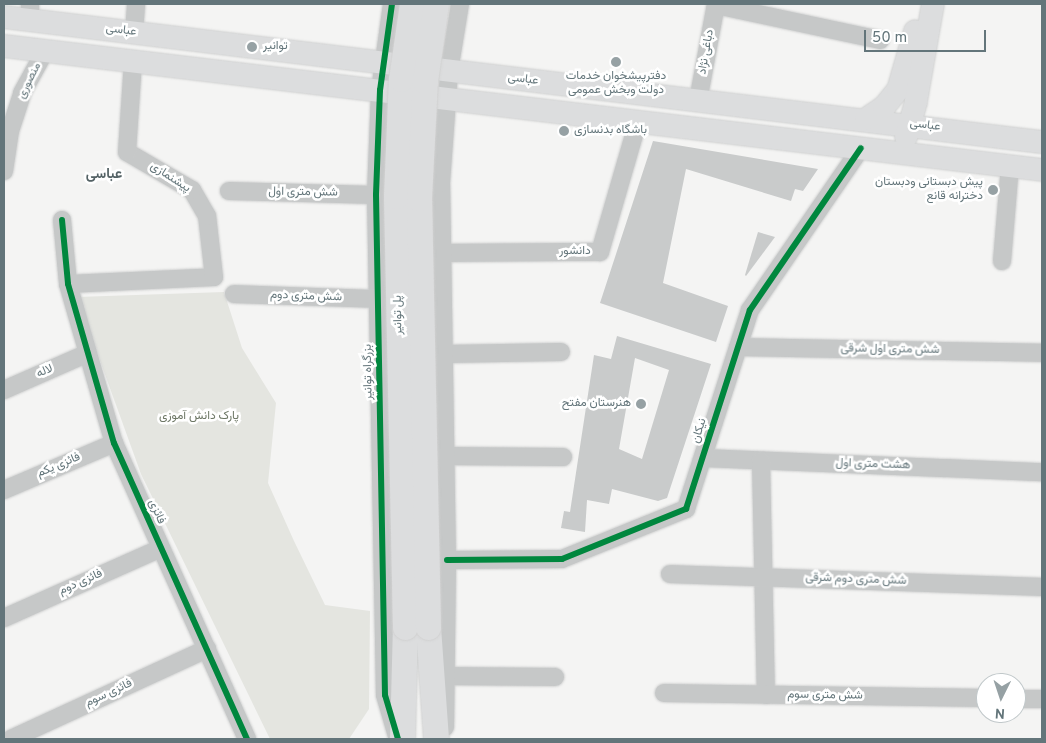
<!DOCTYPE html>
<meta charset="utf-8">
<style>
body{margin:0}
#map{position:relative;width:1046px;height:743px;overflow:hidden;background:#f4f4f3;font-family:Overpass,Vazirmatn,sans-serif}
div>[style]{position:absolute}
.green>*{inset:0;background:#e4e5e0}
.building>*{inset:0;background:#c9cbcb}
.roads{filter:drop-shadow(0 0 1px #cfd0d0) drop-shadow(0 0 1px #cfd0d0)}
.minor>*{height:18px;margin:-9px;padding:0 9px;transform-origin:9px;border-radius:9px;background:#c6c8c8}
.major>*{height:22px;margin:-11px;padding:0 11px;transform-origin:11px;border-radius:11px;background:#dcddde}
.highway>*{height:25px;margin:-12.5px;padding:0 12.5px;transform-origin:12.5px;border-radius:12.5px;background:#dcddde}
.bridges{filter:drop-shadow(0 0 1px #d0d0d0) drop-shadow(0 0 1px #d0d0d0)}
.highway-bridge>*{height:25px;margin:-12.5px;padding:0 12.5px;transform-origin:12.5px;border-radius:12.5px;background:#dcddde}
.cycleway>*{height:6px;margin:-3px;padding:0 3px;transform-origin:3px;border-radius:3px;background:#00873e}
.dots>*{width:14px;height:14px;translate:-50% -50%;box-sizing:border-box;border:2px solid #fff;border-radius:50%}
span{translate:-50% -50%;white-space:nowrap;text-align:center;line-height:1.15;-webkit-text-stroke:5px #fff;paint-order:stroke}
.street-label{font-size:12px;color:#63757a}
.poi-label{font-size:12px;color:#63757a}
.left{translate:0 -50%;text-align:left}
.right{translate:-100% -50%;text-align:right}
.park-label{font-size:12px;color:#6d7765}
.neighbourhood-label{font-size:14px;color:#546265;font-weight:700}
.frame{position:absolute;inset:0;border:5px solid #63757a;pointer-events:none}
.north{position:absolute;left:976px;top:673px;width:50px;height:50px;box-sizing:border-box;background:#fff;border:1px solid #c1c8ca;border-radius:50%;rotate:184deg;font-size:14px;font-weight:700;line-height:20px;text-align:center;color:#63757a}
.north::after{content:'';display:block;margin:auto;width:18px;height:22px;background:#96a1a4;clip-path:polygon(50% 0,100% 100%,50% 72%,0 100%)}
.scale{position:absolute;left:864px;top:30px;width:122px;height:22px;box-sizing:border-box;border:2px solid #63757a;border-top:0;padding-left:6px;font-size:15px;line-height:18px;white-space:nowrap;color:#63757a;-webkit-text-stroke:4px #fff;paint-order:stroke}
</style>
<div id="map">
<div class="green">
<div style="clip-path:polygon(224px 292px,242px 348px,276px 403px,268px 483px,294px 541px,325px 605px,370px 611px,369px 709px,349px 739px,270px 739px,141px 474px,77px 297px)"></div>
</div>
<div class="building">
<div style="clip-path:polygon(653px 141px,818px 169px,803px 191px,795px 189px,791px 201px,686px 169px,663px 283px,728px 306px,716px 342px,600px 303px)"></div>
<div style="clip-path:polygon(758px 232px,775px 237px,746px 276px,745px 275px)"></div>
<div style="clip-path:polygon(evenodd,617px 336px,711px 364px,667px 498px,658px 501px,612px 489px,609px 504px,587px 500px,585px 532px,561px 528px,564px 511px,570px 512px,594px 355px,611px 359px,617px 336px,635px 358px,669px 370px,642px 459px,619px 449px,635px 358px)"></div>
</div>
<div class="roads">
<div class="minor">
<div style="left:30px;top:4px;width:16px;rotate:90deg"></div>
<div style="left:392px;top:4px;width:87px;rotate:97.9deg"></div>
<div style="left:380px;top:90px;width:105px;rotate:92.2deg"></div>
<div style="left:376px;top:195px;width:500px;rotate:88.97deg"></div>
<div style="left:385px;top:695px;width:43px;rotate:73.7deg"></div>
<div style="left:716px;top:5px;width:168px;rotate:12deg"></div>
<div style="left:134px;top:33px;width:29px;rotate:-86deg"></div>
<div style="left:698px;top:101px;width:99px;rotate:-79.5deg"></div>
<div style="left:4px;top:171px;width:40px;rotate:-81.5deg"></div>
<div style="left:10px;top:131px;width:40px;rotate:-72deg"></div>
<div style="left:22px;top:93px;width:48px;rotate:-61.3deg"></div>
<div style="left:229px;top:191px;width:147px;rotate:1.6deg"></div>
<div style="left:62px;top:220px;width:64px;rotate:84.6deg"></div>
<div style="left:68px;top:284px;width:166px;rotate:73.9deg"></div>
<div style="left:114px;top:443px;width:325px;rotate:65.8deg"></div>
<div style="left:442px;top:253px;width:158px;rotate:-0.4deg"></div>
<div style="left:600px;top:252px;width:136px;rotate:-73.8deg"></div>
<div style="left:1002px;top:261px;width:95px;rotate:-85.2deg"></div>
<div style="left:68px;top:284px;width:146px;rotate:-2.7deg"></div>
<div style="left:214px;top:277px;width:61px;rotate:-96.5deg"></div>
<div style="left:207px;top:216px;width:30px;rotate:-120deg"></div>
<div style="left:192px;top:190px;width:75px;rotate:-149.7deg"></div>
<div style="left:127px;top:152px;width:91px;rotate:-86.2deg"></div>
<div style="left:234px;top:294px;width:145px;rotate:2deg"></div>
<div style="left:738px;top:347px;width:304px;rotate:1.1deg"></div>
<div style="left:444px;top:354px;width:117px;rotate:-1deg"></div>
<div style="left:4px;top:390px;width:90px;rotate:-23.7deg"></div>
<div style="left:445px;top:456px;width:118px;rotate:0.5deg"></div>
<div style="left:704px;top:458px;width:338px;rotate:2.4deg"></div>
<div style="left:761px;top:461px;width:234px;rotate:88.8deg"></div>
<div style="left:4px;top:490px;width:120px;rotate:-23.1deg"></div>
<div style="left:447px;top:560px;width:115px;rotate:-0.5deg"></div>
<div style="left:562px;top:559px;width:134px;rotate:-22deg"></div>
<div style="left:686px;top:509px;width:209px;rotate:-72.2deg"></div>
<div style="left:750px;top:310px;width:196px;rotate:-55.6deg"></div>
<div style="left:670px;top:574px;width:372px;rotate:2deg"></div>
<div style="left:4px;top:618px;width:170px;rotate:-24deg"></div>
<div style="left:446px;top:676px;width:109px;rotate:0.5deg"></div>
<div style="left:664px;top:693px;width:322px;rotate:0.9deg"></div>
<div style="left:1016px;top:699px;width:26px"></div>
<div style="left:445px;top:727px;width:167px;rotate:-89.3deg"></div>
<div style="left:447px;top:560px;width:377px;rotate:-90.9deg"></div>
<div style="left:441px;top:183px;width:112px;rotate:-85.9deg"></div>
<div style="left:449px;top:71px;width:68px;rotate:-80.7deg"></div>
<div style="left:11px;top:739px;width:216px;rotate:-24.7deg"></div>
</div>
<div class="major">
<div style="left:4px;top:17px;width:1045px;rotate:6.87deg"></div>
<div style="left:4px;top:46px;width:1045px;rotate:6.81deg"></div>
<div style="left:866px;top:119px;width:22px;rotate:-34deg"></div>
<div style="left:884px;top:107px;width:22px;rotate:-51deg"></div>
<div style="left:898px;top:90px;width:61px;rotate:-73.9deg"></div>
<div style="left:906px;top:137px;width:37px;rotate:-74deg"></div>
<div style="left:916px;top:101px;width:98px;rotate:-80.1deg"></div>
</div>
<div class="highway">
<div style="left:428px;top:627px;width:112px;rotate:85.9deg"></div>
<div style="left:402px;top:739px;width:112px;rotate:-88.5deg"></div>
</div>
</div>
<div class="bridges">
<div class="highway-bridge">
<div style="left:405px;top:627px;width:431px;rotate:-91.2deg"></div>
<div style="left:396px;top:196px;width:117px;rotate:-87.6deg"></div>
<div style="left:401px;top:79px;width:76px;rotate:-81.7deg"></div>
<div style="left:428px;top:627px;width:429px;rotate:-91.2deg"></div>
<div style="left:419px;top:198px;width:117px;rotate:-87.1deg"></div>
<div style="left:425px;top:81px;width:78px;rotate:-81.9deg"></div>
</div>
</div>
<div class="cycleway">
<div style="left:392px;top:4px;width:87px;rotate:97.9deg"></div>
<div style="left:380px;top:90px;width:105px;rotate:92.2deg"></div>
<div style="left:376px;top:195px;width:500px;rotate:88.97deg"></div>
<div style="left:385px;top:695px;width:46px;rotate:73.5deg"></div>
<div style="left:62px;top:220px;width:64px;rotate:84.6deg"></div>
<div style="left:68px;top:284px;width:166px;rotate:73.9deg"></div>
<div style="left:114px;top:443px;width:325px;rotate:65.8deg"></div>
<div style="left:447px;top:560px;width:115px;rotate:-0.5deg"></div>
<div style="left:562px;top:559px;width:134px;rotate:-22deg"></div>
<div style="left:686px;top:509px;width:209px;rotate:-72.2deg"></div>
<div style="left:750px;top:310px;width:196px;rotate:-55.6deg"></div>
</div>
<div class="dots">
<div style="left:252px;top:47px;background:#96a1a4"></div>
<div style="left:616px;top:62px;background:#96a1a4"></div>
<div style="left:564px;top:131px;background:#96a1a4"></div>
<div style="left:993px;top:190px;background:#96a1a4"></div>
<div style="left:641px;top:404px;background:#96a1a4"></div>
</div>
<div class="street-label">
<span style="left:121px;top:31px;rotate:7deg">عباسى</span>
<span style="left:707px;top:52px;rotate:-80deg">دباغی نژاد</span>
<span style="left:523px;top:80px;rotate:7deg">عباسى</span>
<span style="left:30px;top:81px;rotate:-63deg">منصوری</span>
<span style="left:925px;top:126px;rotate:8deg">عباسى</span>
<span style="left:170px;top:178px;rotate:33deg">پیشنمازی</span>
<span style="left:303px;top:193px;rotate:1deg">شش متری اول</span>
<span style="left:575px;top:252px">دانشور</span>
<span style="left:306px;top:297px;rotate:2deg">شش متری دوم</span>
<span style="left:399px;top:315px;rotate:-91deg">پل توانیر</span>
<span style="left:890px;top:350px;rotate:1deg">شش متری اول شرقی</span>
<span style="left:45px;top:372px;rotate:-23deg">لاله</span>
<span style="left:369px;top:372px;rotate:-91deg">بزرگراه توانیر</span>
<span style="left:700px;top:431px;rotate:-73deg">نیکان</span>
<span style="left:873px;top:465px;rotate:2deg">هشت متری اول</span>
<span style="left:59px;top:466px;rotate:-23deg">فائزی یکم</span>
<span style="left:156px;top:512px;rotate:67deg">فائزی</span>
<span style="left:856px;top:580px;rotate:2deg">شش متری دوم شرقی</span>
<span style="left:81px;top:583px;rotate:-24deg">فائزی دوم</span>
<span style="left:109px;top:694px;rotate:-25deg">فائزی سوم</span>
<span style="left:825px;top:696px;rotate:1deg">شش متری سوم</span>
</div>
<div class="poi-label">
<span class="left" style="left:263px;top:47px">توانیر</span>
<span style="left:616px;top:84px">دفترپیشخوان خدمات<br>دولت وبخش عمومی</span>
<span class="left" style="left:574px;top:131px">باشگاه بدنسازی</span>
<span class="right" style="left:983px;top:190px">پیش دبستانی ودبستان<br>دخترانه قانع</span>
<span class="right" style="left:631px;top:404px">هنرستان مفتح</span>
</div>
<div class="park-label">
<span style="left:199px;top:417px">پارک دانش آموزی</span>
</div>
<div class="neighbourhood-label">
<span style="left:104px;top:175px">عباسی</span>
</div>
<div class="frame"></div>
<div class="north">N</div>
<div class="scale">50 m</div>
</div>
